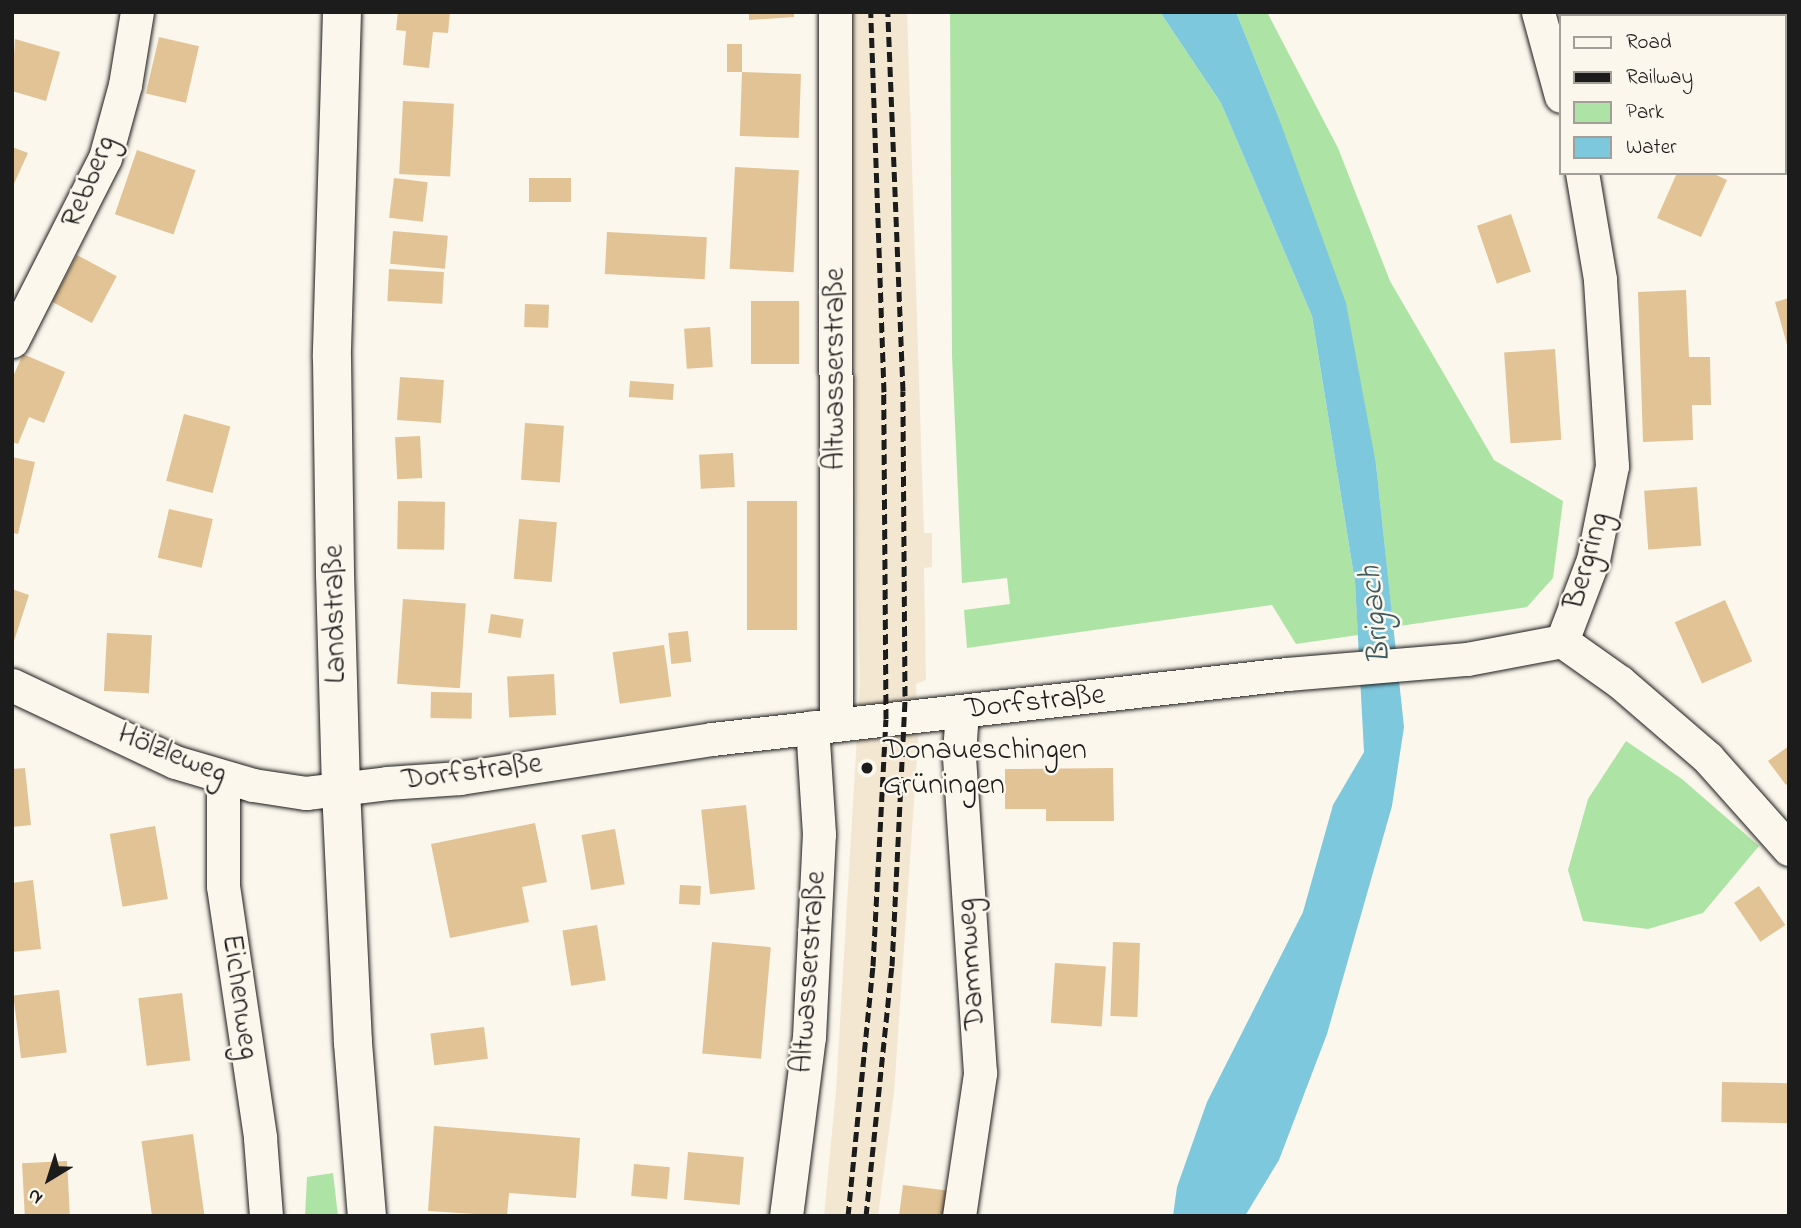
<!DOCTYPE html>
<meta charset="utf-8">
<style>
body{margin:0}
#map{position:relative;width:1801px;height:1228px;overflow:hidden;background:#fbf7ec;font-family:"Indie Flower",sans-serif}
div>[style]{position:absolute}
.built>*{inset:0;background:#f3e7d2}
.green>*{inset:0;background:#aee3a6}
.water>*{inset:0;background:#7ec8de}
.building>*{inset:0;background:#e1c395;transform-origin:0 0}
.roads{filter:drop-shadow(0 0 2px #1c1c1c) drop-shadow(0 0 2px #1c1c1c)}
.minor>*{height:33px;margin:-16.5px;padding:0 16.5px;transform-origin:16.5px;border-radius:16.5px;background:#fbf7ec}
.major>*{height:38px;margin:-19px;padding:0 19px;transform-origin:19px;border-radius:19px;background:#fbf7ec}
.rail>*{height:5px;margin-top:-2.5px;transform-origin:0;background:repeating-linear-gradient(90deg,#1c1c1c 0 10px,transparent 0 15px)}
.dots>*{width:19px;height:19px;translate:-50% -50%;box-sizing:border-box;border:4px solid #fbf7ec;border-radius:50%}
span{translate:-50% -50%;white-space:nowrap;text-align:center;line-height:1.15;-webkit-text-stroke:5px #fbf7ec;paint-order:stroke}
.street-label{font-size:30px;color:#1c1c1c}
.poi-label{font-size:30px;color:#1c1c1c}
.left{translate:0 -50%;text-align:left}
.water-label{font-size:32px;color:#3e5860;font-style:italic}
.frame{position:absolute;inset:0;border:14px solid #1c1c1c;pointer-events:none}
.legend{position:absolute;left:1559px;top:14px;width:228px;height:161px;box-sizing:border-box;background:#fbf7ec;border:2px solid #a29f99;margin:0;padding:9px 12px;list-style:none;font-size:21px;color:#1c1c1c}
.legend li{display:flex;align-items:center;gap:14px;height:35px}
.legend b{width:35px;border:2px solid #a29f99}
.north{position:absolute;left:14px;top:1144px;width:70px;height:70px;-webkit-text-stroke:5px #fbf7ec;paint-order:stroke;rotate:218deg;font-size:19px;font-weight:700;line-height:28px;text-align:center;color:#1c1c1c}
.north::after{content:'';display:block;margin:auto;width:24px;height:32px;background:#1c1c1c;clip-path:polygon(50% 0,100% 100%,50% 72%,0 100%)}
</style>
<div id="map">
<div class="built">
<div style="clip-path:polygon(846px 12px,907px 12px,924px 533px,932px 533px,932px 567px,924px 568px,926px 680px,916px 684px,918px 743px,894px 1093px,878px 1216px,824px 1216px,836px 1090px,860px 685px)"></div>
</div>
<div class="green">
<div style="clip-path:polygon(950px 12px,1160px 12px,1221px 103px,1312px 316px,1355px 582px,1358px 635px,1296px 644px,1272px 605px,967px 648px,964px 610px,1010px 604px,1007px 578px,962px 583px,952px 356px)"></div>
<div style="clip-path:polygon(1236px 12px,1267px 12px,1338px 148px,1390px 281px,1494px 460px,1563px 501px,1553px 578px,1527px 607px,1393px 627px,1376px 464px,1278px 116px)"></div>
<div style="clip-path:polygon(1626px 741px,1682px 779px,1759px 846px,1703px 913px,1648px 929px,1583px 921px,1568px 870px,1588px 799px)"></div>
<div style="clip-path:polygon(333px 1173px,338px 1216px,305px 1216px,307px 1177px)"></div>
</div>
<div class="water">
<div style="clip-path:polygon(1160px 12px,1236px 12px,1278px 116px,1346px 303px,1376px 464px,1404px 727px,1392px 806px,1327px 1034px,1279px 1160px,1245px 1216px,1173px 1216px,1177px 1187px,1207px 1102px,1303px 912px,1333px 805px,1364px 752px,1355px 582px,1312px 316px,1221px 103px)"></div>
</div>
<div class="building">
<div style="clip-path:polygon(398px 12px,450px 12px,448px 33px,433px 32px,429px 68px,403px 65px,406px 31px,396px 30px)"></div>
<div style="clip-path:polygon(749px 12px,794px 12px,794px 17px,749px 20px)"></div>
<div style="left:1574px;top:12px;width:39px;height:4px"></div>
<div style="clip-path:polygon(1639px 12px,1705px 12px,1708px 14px,1636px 16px)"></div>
<div style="left:159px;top:37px;width:41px;height:58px;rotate:13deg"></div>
<div style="left:1789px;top:38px;width:98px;height:6px;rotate:90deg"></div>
<div style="clip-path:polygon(15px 39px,60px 52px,46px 101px,12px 91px)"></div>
<div style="left:727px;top:44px;width:15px;height:28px"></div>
<div style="left:742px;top:72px;width:59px;height:64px;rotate:2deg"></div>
<div style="left:403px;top:101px;width:51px;height:73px;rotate:3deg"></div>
<div style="clip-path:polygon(12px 147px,28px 153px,12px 188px)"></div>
<div style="left:137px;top:150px;width:62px;height:68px;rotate:19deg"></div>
<div style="left:735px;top:167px;width:64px;height:102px;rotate:3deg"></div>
<div style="clip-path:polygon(1677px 173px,1712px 173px,1727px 180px,1701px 237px,1657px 218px)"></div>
<div style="left:394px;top:178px;width:34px;height:40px;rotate:7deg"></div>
<div style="left:529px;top:178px;width:42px;height:24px"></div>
<div style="left:1511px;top:214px;width:61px;height:36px;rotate:71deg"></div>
<div style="left:393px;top:231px;width:55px;height:33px;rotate:5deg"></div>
<div style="left:607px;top:232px;width:100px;height:42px;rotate:3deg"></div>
<div style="left:77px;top:255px;width:45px;height:53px;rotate:28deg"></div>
<div style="left:389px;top:269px;width:55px;height:32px;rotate:3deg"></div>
<div style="clip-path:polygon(1686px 290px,1689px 357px,1710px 357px,1711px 405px,1692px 405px,1693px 440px,1643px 442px,1638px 292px)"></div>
<div style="clip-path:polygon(1789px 298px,1789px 348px,1788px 348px,1775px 302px)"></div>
<div style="left:799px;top:301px;width:63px;height:48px;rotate:90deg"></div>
<div style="left:525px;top:304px;width:24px;height:23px;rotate:2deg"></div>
<div style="left:710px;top:327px;width:40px;height:26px;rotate:86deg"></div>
<div style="left:1555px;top:349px;width:91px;height:51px;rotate:86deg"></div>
<div style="clip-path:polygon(23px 354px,65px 372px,44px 423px,29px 417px,18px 444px,12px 442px,12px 379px)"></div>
<div style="left:400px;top:377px;width:44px;height:43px;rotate:4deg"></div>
<div style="left:630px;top:381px;width:44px;height:16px;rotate:4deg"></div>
<div style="left:184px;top:414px;width:48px;height:69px;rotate:15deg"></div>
<div style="left:525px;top:423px;width:39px;height:57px;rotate:4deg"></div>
<div style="left:420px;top:436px;width:42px;height:25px;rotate:87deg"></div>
<div style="left:733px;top:453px;width:34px;height:34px;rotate:87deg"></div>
<div style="clip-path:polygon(12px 457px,35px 462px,18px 534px,12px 533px)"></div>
<div style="left:1697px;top:487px;width:59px;height:53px;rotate:86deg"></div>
<div style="left:398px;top:501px;width:47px;height:48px;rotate:1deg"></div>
<div style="left:747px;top:501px;width:50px;height:129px"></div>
<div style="left:169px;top:509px;width:45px;height:50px;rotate:13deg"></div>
<div style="left:519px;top:519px;width:38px;height:60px;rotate:5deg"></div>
<div style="clip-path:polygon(12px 589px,29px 595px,14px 641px,12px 641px)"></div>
<div style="left:403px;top:599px;width:63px;height:85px;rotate:4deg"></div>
<div style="left:1725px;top:600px;width:67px;height:55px;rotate:66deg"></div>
<div style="left:491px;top:614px;width:33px;height:19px;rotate:9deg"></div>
<div style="left:688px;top:631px;width:31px;height:20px;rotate:84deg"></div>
<div style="left:107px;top:633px;width:45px;height:58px;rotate:3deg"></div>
<div style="left:664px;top:645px;width:52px;height:52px;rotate:82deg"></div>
<div style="left:554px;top:674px;width:41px;height:47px;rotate:87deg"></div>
<div style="left:431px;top:692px;width:41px;height:26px;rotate:1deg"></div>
<div style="clip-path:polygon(1789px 746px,1789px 782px,1786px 785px,1768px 761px)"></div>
<div style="clip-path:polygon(25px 768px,31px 825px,12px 827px,12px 769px)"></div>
<div style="clip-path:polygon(1113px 768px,1114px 821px,1046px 821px,1046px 809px,1005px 809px,1005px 769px)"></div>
<div style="left:746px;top:805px;width:85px;height:45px;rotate:84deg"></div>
<div style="clip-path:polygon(535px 823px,547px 882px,522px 887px,529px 922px,450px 938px,431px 844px)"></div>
<div style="left:155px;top:826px;width:74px;height:46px;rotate:80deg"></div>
<div style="left:615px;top:829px;width:56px;height:34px;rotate:80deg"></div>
<div style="clip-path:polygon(33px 880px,41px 949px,12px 952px,12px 883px)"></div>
<div style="left:680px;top:885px;width:21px;height:19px;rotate:3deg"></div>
<div style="left:1759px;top:886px;width:47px;height:30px;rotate:56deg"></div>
<div style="left:597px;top:925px;width:56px;height:35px;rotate:81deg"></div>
<div style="left:712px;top:942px;width:59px;height:112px;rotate:5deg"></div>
<div style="left:1113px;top:942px;width:27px;height:74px;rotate:2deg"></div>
<div style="left:1055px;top:963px;width:51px;height:60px;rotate:4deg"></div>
<div style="left:59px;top:990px;width:63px;height:46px;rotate:83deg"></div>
<div style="left:182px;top:993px;width:68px;height:44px;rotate:83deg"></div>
<div style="left:484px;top:1027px;width:32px;height:54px;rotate:83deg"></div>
<div style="left:1722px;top:1082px;width:67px;height:40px;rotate:1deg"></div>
<div style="clip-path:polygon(434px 1126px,580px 1138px,576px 1198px,509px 1193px,507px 1216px,428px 1211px)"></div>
<div style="left:193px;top:1134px;width:83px;height:52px;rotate:82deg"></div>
<div style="left:688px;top:1152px;width:56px;height:48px;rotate:5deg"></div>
<div style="left:67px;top:1161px;width:53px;height:45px;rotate:87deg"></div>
<div style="left:634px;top:1164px;width:36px;height:32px;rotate:5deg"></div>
<div style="clip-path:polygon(903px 1185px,951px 1191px,948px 1216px,899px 1216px)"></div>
</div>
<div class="roads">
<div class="minor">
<div style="left:835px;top:12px;width:713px;rotate:89.92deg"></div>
<div style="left:1538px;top:12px;width:87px;rotate:74.7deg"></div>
<div style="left:1757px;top:16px;width:6px;rotate:-45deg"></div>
<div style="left:12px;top:341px;width:205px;rotate:-63.1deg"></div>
<div style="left:105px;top:158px;width:76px;rotate:-74.7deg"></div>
<div style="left:125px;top:85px;width:74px;rotate:-80.7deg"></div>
<div style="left:1562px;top:641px;width:87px;rotate:-69.1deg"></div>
<div style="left:1593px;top:560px;width:96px;rotate:-78.6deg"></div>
<div style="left:1612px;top:466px;width:187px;rotate:-93.7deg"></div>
<div style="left:1600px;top:279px;width:108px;rotate:-99.6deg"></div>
<div style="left:1562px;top:641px;width:71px;rotate:35.3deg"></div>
<div style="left:1620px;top:682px;width:116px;rotate:40.8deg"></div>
<div style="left:1708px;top:758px;width:122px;rotate:48.3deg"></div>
<div style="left:12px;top:685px;width:180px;rotate:25.3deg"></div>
<div style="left:175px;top:762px;width:81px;rotate:16.4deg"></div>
<div style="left:253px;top:785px;width:54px;rotate:8.6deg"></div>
<div style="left:306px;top:793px;width:82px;rotate:-7deg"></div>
<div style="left:387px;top:783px;width:73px;rotate:-3.9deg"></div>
<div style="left:460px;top:778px;width:255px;rotate:-8.8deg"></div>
<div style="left:712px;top:739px;width:579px;rotate:-6.45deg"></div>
<div style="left:1287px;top:674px;width:181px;rotate:-4.8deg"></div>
<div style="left:1467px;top:659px;width:97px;rotate:-10.7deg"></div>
<div style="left:223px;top:778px;width:108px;rotate:90deg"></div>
<div style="left:223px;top:886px;width:255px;rotate:81.6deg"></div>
<div style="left:260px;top:1138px;width:78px;rotate:85.6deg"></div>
<div style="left:786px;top:1216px;width:180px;rotate:-82.7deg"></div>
<div style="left:809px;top:1037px;width:203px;rotate:-87.2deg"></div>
<div style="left:819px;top:834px;width:107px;rotate:-93.7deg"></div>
<div style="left:959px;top:1216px;width:145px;rotate:-81.6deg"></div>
<div style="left:980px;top:1073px;width:321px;rotate:-93.8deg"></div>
<div style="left:959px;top:753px;width:42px;rotate:-85.9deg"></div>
</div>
<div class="major">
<div style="left:342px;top:12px;width:346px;rotate:91.7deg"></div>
<div style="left:332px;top:358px;width:216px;rotate:89.2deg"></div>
<div style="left:335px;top:574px;width:215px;rotate:88.4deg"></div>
<div style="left:341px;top:789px;width:254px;rotate:87.3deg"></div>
<div style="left:353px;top:1043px;width:174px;rotate:85.4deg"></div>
</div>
</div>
<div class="rail">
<div style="left:848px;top:1216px;width:251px;rotate:-84.3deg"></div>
<div style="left:873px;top:966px;width:247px;rotate:-87deg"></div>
<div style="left:886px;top:719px;width:327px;rotate:-90.4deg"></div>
<div style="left:884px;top:392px;width:380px;rotate:-92deg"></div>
<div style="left:866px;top:1216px;width:251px;rotate:-84.1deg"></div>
<div style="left:892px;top:966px;width:270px;rotate:-87.2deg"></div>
<div style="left:905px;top:696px;width:305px;rotate:-90.4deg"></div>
<div style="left:903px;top:391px;width:379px;rotate:-92.3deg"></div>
</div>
<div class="dots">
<div style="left:867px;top:768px;background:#1c1c1c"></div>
</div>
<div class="street-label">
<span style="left:90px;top:182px;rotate:-67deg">Rebberg</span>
<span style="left:836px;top:369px;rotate:-90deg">Altwasserstraße</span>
<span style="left:1588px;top:561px;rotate:-74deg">Bergring</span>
<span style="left:336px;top:614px;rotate:-91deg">Landstraße</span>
<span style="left:1035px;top:703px;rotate:-6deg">Dorfstraße</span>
<span style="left:172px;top:755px;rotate:22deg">Hölzleweg</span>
<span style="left:472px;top:773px;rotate:-7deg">Dorfstraße</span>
<span style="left:972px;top:964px;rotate:-94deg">Dammweg</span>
<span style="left:810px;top:972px;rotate:-86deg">Altwasserstraße</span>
<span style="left:239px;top:997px;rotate:82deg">Eichenweg</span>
</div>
<div class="poi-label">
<span class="left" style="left:883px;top:768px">Donaueschingen<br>Grüningen</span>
</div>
<div class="water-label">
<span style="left:1377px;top:615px;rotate:-96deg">Brigach</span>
</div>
<div class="frame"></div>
<ul class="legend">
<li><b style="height:9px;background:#fbf7ec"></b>Road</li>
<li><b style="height:9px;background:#1c1c1c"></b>Railway</li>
<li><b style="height:19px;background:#aee3a6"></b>Park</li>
<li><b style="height:19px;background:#7ec8de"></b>Water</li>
</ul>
<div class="north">N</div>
</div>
